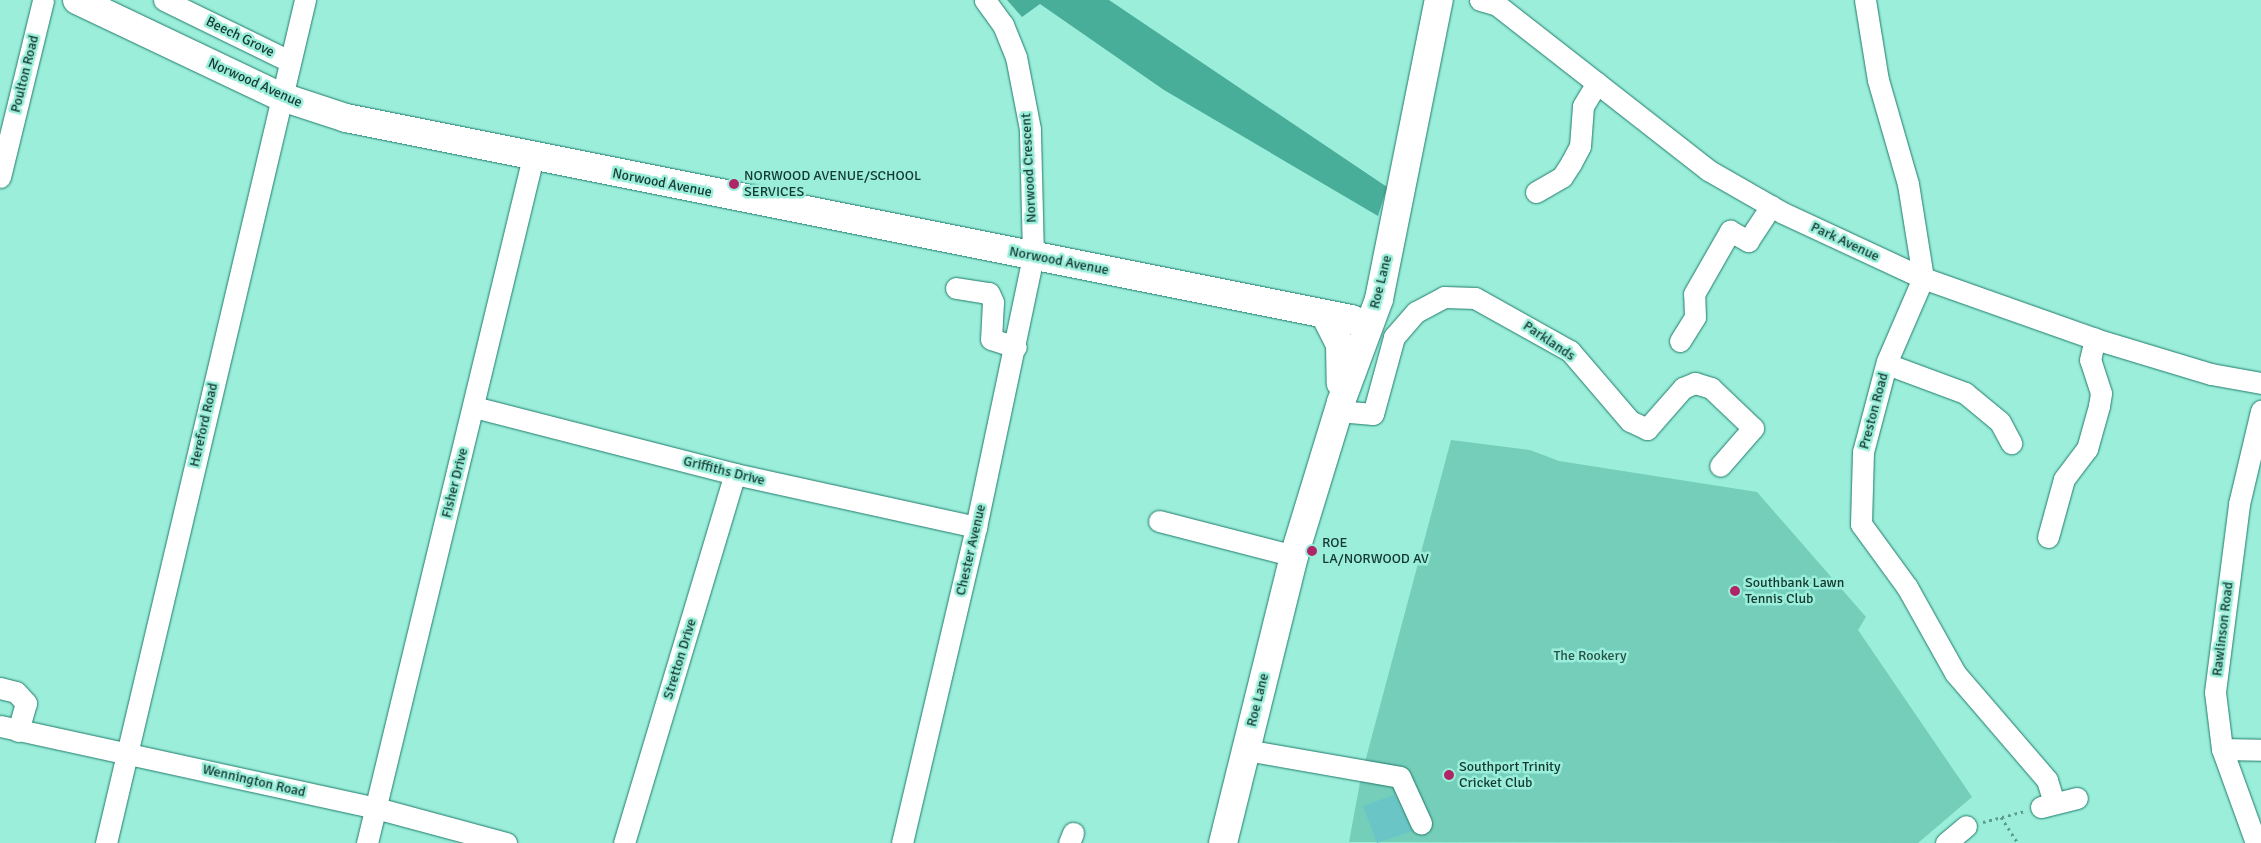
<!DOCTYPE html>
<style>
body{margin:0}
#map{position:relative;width:2261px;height:843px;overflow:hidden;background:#9aeeda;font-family:Signika,sans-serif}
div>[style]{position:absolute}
.green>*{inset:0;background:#74ceba}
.forest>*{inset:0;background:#49ae99}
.building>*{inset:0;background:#6ac5c7}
.path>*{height:3px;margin-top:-1.5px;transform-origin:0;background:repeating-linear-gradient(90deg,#5d9b8d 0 2.5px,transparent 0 6.5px)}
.roads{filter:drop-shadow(0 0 1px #217b6b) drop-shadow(0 0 1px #217b6b)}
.minor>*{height:21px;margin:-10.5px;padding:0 10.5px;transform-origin:10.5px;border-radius:10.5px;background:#fff}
.major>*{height:28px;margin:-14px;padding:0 14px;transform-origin:14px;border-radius:14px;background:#fff}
.dots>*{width:14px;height:14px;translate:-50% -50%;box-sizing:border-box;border:2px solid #9aeeda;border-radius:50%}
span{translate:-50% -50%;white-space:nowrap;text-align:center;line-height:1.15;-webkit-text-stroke:5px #9aeeda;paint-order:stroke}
.street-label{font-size:14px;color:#153931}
.poi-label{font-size:14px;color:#153931}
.left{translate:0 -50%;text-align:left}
.park-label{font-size:14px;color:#265248}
</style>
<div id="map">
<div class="green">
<div style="clip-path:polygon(1451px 440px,1530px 450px,1559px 461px,1757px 492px,1866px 617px,1858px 630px,1972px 797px,1918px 843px,1349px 842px,1361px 777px)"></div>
</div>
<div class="forest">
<div style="clip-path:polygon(1007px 0,1109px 0,1387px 187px,1378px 216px,1164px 90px,1040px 4px,1022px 17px)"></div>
</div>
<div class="building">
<div style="clip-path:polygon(1394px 795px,1412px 831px,1377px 843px,1363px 806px)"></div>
</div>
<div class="path">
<div style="left:2001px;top:817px;width:31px;rotate:57deg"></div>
<div style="left:1983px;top:822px;width:43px;rotate:-14.7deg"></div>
</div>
<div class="roads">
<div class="minor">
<div style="left:164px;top:0;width:139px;rotate:26deg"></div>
<div style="left:1480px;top:0;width:18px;rotate:16deg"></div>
<div style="left:1497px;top:5px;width:268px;rotate:38deg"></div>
<div style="left:1708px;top:170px;width:86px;rotate:29.8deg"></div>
<div style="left:1783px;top:213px;width:154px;rotate:24.9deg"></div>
<div style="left:1923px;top:278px;width:182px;rotate:19.5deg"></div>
<div style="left:2095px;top:339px;width:121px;rotate:16.8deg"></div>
<div style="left:2211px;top:374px;width:51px;rotate:10.2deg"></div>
<div style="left:1865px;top:0;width:81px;rotate:80.8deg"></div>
<div style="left:1878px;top:80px;width:108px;rotate:73.9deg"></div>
<div style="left:1908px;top:184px;width:95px;rotate:80.9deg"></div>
<div style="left:1923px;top:278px;width:90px;rotate:113.4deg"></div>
<div style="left:1887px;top:361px;width:94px;rotate:104.8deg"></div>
<div style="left:1863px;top:452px;width:72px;rotate:91.6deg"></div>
<div style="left:1861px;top:524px;width:78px;rotate:53.9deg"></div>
<div style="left:1907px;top:587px;width:98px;rotate:60.8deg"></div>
<div style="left:1955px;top:673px;width:141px;rotate:49.3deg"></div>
<div style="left:2047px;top:780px;width:24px;rotate:73deg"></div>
<div style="left:0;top:177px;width:182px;rotate:-76.3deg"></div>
<div style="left:1536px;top:192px;width:30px;rotate:-30deg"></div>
<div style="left:1562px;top:177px;width:17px;rotate:-57deg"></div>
<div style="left:1571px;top:163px;width:19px;rotate:-62deg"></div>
<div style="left:1580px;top:146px;width:40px;rotate:-85.7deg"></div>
<div style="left:1583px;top:106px;width:27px;rotate:-59deg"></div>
<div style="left:956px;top:288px;width:33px;rotate:9deg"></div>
<div style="left:989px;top:293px;width:10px;rotate:66deg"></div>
<div style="left:993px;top:302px;width:37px;rotate:93deg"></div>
<div style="left:991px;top:339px;width:26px;rotate:18deg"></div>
<div style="left:1680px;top:341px;width:28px;rotate:-58deg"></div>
<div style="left:1695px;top:317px;width:23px;rotate:-92deg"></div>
<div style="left:1694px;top:294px;width:73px;rotate:-60.3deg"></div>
<div style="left:1730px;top:231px;width:21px;rotate:29deg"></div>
<div style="left:1748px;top:241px;width:42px;rotate:-56.7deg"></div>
<div style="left:1887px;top:364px;width:83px;rotate:20.4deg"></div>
<div style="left:1965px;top:393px;width:45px;rotate:39.6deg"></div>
<div style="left:2000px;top:422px;width:24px;rotate:62deg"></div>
<div style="left:474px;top:407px;width:269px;rotate:14.4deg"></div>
<div style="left:735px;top:474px;width:247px;rotate:12.4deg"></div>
<div style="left:1338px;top:411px;width:35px;rotate:5deg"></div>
<div style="left:1373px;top:414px;width:80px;rotate:-74.7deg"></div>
<div style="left:1394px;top:337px;width:33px;rotate:-49deg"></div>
<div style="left:1416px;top:312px;width:32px;rotate:-28deg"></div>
<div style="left:1444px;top:297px;width:31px;rotate:2deg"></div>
<div style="left:1475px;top:298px;width:109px;rotate:29.2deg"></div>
<div style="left:1570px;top:351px;width:92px;rotate:49.4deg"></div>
<div style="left:1630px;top:421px;width:19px;rotate:25deg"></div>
<div style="left:1647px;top:429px;width:55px;rotate:-48.7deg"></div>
<div style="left:1683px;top:388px;width:13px;rotate:-23deg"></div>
<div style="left:1695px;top:383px;width:17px;rotate:17deg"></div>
<div style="left:1711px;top:388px;width:58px;rotate:43.6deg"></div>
<div style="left:1753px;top:428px;width:50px;rotate:131deg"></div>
<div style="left:1159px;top:521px;width:139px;rotate:14.5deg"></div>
<div style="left:2048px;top:537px;width:60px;rotate:-74.6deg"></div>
<div style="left:2064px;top:479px;width:38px;rotate:-53deg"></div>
<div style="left:2087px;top:449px;width:45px;rotate:-74.4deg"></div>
<div style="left:2099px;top:406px;width:13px;rotate:-81deg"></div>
<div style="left:2101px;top:393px;width:35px;rotate:-108deg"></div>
<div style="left:2090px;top:360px;width:22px;rotate:-77deg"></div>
<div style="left:0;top:688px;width:16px;rotate:14deg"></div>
<div style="left:16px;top:692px;width:15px;rotate:48deg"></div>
<div style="left:26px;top:703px;width:29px;rotate:106deg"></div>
<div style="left:0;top:726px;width:385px;rotate:12.3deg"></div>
<div style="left:376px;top:808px;width:135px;rotate:15.1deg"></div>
<div style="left:2222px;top:749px;width:39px;rotate:1deg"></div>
<div style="left:1246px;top:750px;width:156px;rotate:9.9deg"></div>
<div style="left:1400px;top:777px;width:51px;rotate:65.5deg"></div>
<div style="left:2041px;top:807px;width:37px;rotate:-14deg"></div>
<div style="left:106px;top:843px;width:866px;rotate:-76.72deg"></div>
<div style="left:367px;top:843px;width:706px;rotate:-76.4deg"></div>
<div style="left:624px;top:843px;width:385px;rotate:-73.3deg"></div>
<div style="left:902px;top:843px;width:325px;rotate:-76.8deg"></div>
<div style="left:976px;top:527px;width:277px;rotate:-78.1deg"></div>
<div style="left:1033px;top:256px;width:127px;rotate:-91.4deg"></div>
<div style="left:1030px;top:129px;width:73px;rotate:-101deg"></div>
<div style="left:1016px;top:57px;width:35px;rotate:-112deg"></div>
<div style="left:1003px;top:25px;width:31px;rotate:-126deg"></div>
<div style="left:1069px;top:843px;width:11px;rotate:-68deg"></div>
<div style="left:1946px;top:843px;width:26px;rotate:-40deg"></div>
<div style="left:2256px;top:843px;width:100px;rotate:-109.9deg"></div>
<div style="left:2222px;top:749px;width:57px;rotate:-97deg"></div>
<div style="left:2215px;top:692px;width:190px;rotate:-82.7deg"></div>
<div style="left:2239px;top:504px;width:96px;rotate:-76.7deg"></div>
</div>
<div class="major">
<div style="left:77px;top:0;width:224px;rotate:25.4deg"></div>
<div style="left:279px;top:96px;width:71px;rotate:18.2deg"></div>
<div style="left:346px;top:118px;width:1025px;rotate:11.31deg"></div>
<div style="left:1351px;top:319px;width:18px;rotate:22deg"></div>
<div style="left:1325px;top:315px;width:33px;rotate:63deg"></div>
<div style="left:1340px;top:344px;width:39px;rotate:89deg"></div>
<div style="left:1223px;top:843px;width:296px;rotate:-76.1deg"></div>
<div style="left:1294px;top:556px;width:161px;rotate:-73deg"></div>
<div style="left:1341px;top:402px;width:110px;rotate:-69.7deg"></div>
<div style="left:1379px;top:299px;width:305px;rotate:-78.7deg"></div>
</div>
</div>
<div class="dots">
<div style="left:734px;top:184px;background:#af2566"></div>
<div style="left:1312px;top:551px;background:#af2566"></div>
<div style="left:1735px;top:591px;background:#af2566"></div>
<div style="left:1449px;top:775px;background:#af2566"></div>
</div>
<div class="street-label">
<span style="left:240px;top:37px;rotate:26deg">Beech Grove</span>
<span style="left:25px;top:74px;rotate:-76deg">Poulton Road</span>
<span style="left:255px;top:83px;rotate:24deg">Norwood Avenue</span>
<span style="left:1029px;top:168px;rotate:-93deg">Norwood Crescent</span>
<span style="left:662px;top:183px;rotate:11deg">Norwood Avenue</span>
<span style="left:1845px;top:242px;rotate:25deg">Park Avenue</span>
<span style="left:1059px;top:261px;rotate:11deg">Norwood Avenue</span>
<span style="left:1381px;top:282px;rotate:-76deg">Roe Lane</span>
<span style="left:1549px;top:341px;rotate:34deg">Parklands</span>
<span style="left:1874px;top:411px;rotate:-75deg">Preston Road</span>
<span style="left:204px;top:425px;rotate:-77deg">Hereford Road</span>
<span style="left:724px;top:471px;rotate:14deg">Griffiths Drive</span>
<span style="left:455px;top:483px;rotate:-76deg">Fisher Drive</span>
<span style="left:971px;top:550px;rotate:-77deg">Chester Avenue</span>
<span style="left:2223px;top:629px;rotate:-83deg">Rawlinson Road</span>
<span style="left:680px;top:659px;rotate:-73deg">Stretton Drive</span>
<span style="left:1258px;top:700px;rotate:-76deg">Roe Lane</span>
<span style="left:254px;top:781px;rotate:13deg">Wennington Road</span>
</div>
<div class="poi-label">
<span class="left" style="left:744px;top:184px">NORWOOD AVENUE/SCHOOL<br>SERVICES</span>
<span class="left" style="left:1322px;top:551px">ROE<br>LA/NORWOOD AV</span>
<span class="left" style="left:1745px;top:591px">Southbank Lawn<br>Tennis Club</span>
<span class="left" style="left:1459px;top:775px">Southport Trinity<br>Cricket Club</span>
</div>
<div class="park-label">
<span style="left:1590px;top:656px">The Rookery</span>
</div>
</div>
